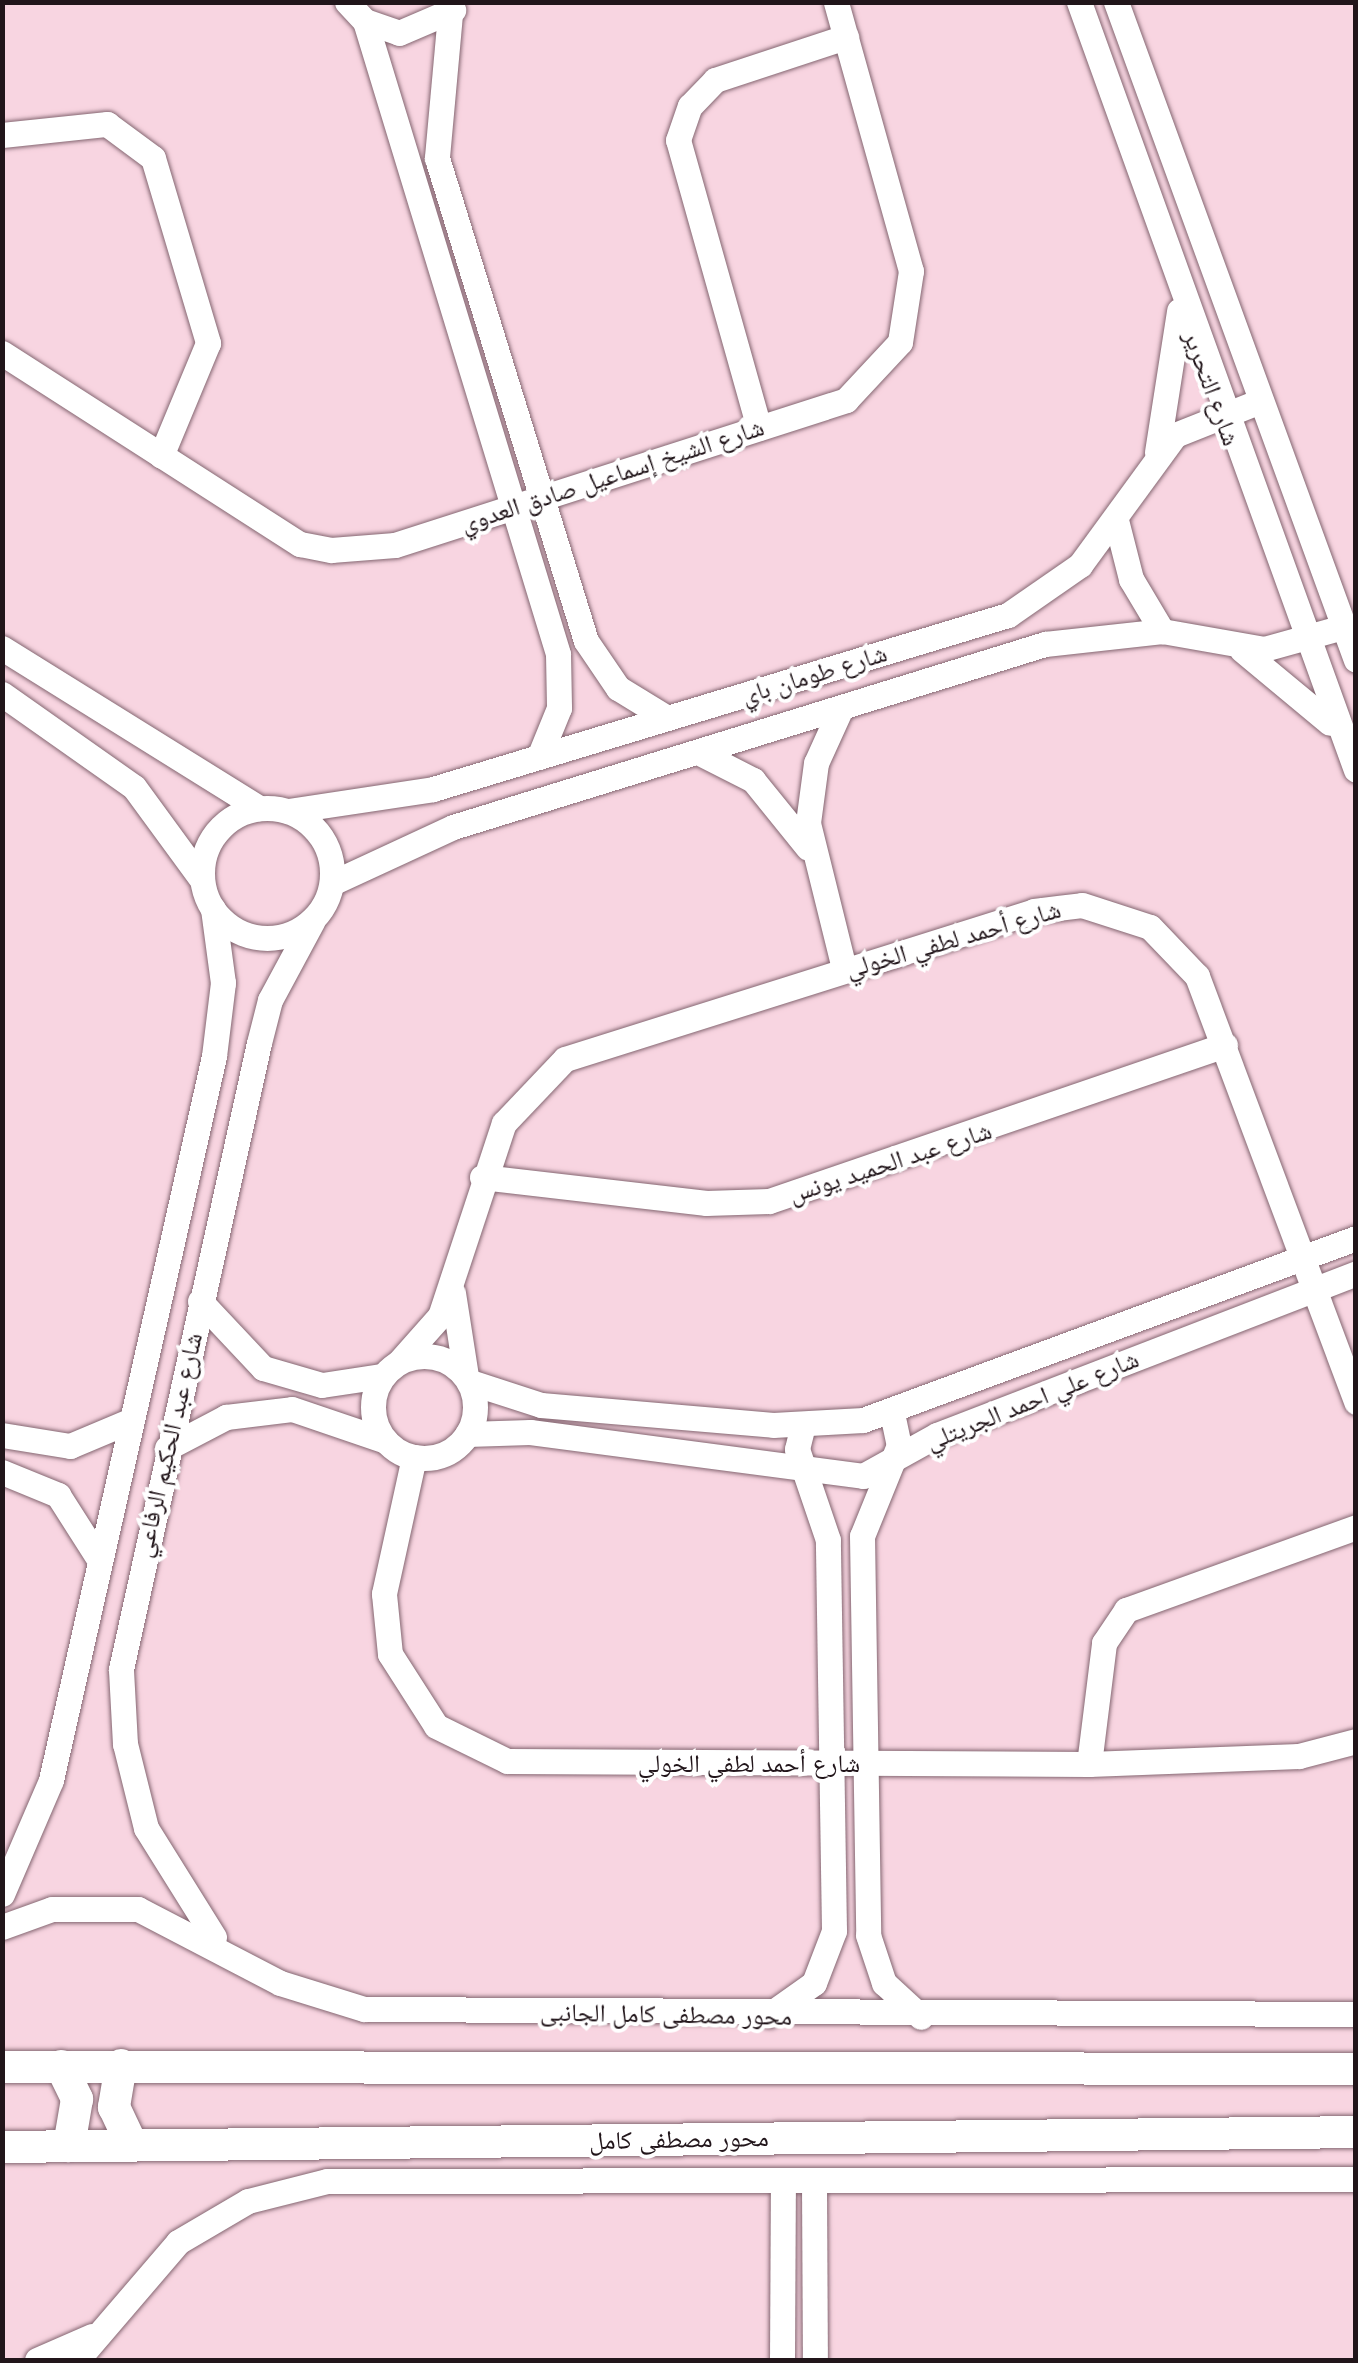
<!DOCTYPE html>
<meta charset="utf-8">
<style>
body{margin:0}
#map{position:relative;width:1358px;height:2363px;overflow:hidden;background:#f8d5e1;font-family:Arial,"Noto Naskh Arabic",sans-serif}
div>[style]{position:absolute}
.roads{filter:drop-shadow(0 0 2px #846671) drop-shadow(0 0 2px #846671)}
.minor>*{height:25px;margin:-12.5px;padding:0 12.5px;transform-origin:12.5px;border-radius:12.5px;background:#fff}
.minor>.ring{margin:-12.5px;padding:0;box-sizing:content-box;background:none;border:25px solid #fff;border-radius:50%}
.major>*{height:32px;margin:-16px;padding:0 16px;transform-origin:16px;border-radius:16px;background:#fff}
span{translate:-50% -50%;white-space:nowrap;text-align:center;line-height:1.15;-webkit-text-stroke:8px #fff;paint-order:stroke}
.street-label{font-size:25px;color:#21151a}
.frame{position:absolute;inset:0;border:5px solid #21151a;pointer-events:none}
</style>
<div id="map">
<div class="roads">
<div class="minor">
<div style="left:347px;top:2px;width:26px;rotate:47deg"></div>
<div style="left:365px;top:21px;width:36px;rotate:19deg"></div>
<div style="left:399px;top:33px;width:59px;rotate:-23.1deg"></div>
<div style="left:1079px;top:2px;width:816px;rotate:70.17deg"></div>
<div style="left:1116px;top:2px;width:700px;rotate:69.96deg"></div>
<div style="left:450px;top:14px;width:145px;rotate:95.2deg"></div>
<div style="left:437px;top:158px;width:505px;rotate:72.86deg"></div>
<div style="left:586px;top:641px;width:57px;rotate:55.8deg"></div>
<div style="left:618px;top:688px;width:57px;rotate:31.5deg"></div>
<div style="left:365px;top:21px;width:662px;rotate:73.04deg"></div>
<div style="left:558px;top:654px;width:54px;rotate:88.9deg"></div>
<div style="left:559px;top:708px;width:53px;rotate:112.2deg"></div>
<div style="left:2px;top:135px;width:106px;rotate:-6deg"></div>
<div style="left:107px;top:124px;width:57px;rotate:36.5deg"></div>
<div style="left:153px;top:158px;width:193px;rotate:73.4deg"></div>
<div style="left:208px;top:343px;width:122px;rotate:112.6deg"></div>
<div style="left:2px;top:353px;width:354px;rotate:32.7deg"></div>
<div style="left:300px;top:544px;width:32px;rotate:11deg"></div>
<div style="left:331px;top:550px;width:64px;rotate:-4.5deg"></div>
<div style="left:395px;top:545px;width:474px;rotate:-17.8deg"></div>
<div style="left:846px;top:400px;width:79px;rotate:-47deg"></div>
<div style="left:900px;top:342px;width:72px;rotate:-81.2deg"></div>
<div style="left:911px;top:271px;width:279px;rotate:-105.6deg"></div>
<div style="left:759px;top:428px;width:299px;rotate:-105.7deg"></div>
<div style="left:678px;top:140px;width:36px;rotate:-71deg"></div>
<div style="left:690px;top:106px;width:36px;rotate:-46deg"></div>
<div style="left:715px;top:80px;width:138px;rotate:-18.2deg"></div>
<div style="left:1157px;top:452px;width:143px;rotate:-81.1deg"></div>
<div style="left:1116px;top:520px;width:61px;rotate:75.7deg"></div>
<div style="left:1131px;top:579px;width:61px;rotate:59.2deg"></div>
<div style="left:2px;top:648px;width:303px;rotate:31.9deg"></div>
<div style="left:1242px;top:650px;width:114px;rotate:39.7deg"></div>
<div style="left:2px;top:694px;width:161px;rotate:35.2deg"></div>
<div style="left:134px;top:787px;width:115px;rotate:53.8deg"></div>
<div style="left:841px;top:708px;width:60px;rotate:114.4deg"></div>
<div style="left:816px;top:763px;width:61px;rotate:97.6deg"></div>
<div style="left:808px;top:823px;width:150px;rotate:76.1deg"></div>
<div style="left:698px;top:752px;width:62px;rotate:27deg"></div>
<div style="left:753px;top:780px;width:87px;rotate:51deg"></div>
<div class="ring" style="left:202px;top:808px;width:105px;height:105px"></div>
<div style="left:288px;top:811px;width:147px;rotate:-8.6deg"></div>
<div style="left:433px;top:789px;width:601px;rotate:-16.84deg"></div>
<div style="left:1008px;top:615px;width:88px;rotate:-34.8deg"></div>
<div style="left:1080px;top:565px;width:161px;rotate:-53.8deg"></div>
<div style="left:1175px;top:435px;width:89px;rotate:-21.7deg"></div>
<div style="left:332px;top:883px;width:133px;rotate:-24.8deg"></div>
<div style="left:453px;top:827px;width:620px;rotate:-17.18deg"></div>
<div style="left:1045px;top:644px;width:118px;rotate:-6.3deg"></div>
<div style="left:1162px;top:631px;width:104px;rotate:10deg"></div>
<div style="left:1264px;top:649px;width:82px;rotate:-15.6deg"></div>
<div style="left:482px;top:1177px;width:226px;rotate:6.6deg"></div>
<div style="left:706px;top:1203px;width:63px;rotate:-1.8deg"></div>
<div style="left:769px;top:1201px;width:482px;rotate:-18.9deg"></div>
<div style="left:453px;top:1293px;width:84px;rotate:81.1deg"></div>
<div style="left:200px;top:1301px;width:92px;rotate:46.8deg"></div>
<div style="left:263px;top:1368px;width:61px;rotate:16.1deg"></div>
<div style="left:322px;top:1385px;width:61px;rotate:-8.5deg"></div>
<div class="ring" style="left:373px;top:1356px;width:77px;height:77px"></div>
<div style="left:400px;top:1361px;width:60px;rotate:-48.4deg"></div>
<div style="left:440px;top:1316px;width:203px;rotate:-71.7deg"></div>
<div style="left:504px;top:1123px;width:88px;rotate:-46.4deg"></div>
<div style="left:565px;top:1059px;width:492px;rotate:-17.5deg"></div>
<div style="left:1034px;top:911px;width:48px;rotate:-7.1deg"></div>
<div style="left:1082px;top:905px;width:71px;rotate:17.9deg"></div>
<div style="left:1150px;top:927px;width:68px;rotate:46.2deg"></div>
<div style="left:1197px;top:976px;width:455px;rotate:69.5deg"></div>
<div style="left:470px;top:1382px;width:75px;rotate:17.9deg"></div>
<div style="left:541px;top:1405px;width:233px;rotate:4.9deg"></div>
<div style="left:773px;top:1425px;width:90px;rotate:-3.2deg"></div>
<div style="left:863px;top:1420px;width:526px;rotate:-20.26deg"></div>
<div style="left:892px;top:1413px;width:33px;rotate:78deg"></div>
<div style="left:899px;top:1445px;width:98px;rotate:112.1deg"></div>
<div style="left:862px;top:1536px;width:399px;rotate:89.1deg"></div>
<div style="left:868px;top:1935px;width:51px;rotate:71.6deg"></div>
<div style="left:884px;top:1983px;width:50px;rotate:42.6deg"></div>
<div style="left:467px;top:1434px;width:63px;rotate:-1.8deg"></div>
<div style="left:530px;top:1432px;width:336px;rotate:7.5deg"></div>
<div style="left:863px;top:1476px;width:85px;rotate:-29deg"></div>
<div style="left:937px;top:1435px;width:449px;rotate:-21.1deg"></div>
<div style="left:2px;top:1435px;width:69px;rotate:9.2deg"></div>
<div style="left:70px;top:1446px;width:67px;rotate:-22.8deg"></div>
<div style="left:167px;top:1448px;width:67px;rotate:-27.7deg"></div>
<div style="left:226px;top:1417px;width:66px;rotate:-6.9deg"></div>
<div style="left:292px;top:1409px;width:99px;rotate:18.8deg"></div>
<div style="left:414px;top:1457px;width:140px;rotate:102.4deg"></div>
<div style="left:384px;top:1594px;width:60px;rotate:84.3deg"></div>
<div style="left:390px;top:1654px;width:85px;rotate:57.4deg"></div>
<div style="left:436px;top:1726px;width:79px;rotate:26.2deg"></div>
<div style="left:507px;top:1761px;width:582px;rotate:0.3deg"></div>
<div style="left:1089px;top:1764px;width:210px;rotate:-2.2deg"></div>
<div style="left:1299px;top:1756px;width:59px;rotate:-14.7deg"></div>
<div style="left:2px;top:1472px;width:61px;rotate:22.3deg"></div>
<div style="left:58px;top:1495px;width:78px;rotate:57.5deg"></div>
<div style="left:1089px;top:1764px;width:122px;rotate:-82.9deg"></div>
<div style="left:1104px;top:1643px;width:40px;rotate:-56deg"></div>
<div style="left:1126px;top:1610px;width:245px;rotate:-19.8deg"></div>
<div style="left:2px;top:1894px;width:124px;rotate:-66.7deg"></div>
<div style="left:51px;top:1780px;width:742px;rotate:-77.31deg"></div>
<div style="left:214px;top:1056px;width:74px;rotate:-83deg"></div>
<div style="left:223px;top:983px;width:75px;rotate:-97.7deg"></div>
<div style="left:2px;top:1927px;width:53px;rotate:-19.8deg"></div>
<div style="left:52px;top:1909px;width:86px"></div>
<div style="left:138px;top:1909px;width:160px;rotate:27.5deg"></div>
<div style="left:280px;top:1983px;width:88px;rotate:17.2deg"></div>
<div style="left:364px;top:2009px;width:992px;rotate:0.29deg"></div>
<div style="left:214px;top:1937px;width:128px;rotate:-122deg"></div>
<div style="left:146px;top:1828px;width:87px;rotate:-104deg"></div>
<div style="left:125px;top:1744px;width:75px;rotate:-93.1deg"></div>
<div style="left:121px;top:1669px;width:641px;rotate:-77.57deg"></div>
<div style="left:259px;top:1043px;width:44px;rotate:-75.7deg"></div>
<div style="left:270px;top:1000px;width:89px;rotate:-61.7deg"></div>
<div style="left:769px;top:2015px;width:55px;rotate:-35.4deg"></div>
<div style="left:814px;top:1983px;width:56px;rotate:-69deg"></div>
<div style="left:834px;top:1931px;width:391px;rotate:-90.9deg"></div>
<div style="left:828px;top:1540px;width:96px;rotate:-108.8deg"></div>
<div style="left:797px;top:1449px;width:25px;rotate:-76deg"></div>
<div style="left:814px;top:2183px;width:177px;rotate:89.7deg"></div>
<div style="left:37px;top:2360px;width:60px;rotate:-23.6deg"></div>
<div style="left:77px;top:2360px;width:155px;rotate:-49.4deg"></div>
<div style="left:178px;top:2242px;width:81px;rotate:-30.4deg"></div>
<div style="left:248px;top:2201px;width:81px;rotate:-14.2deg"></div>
<div style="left:327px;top:2181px;width:1029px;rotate:-0.11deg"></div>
<div style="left:782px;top:2360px;width:177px;rotate:-89.7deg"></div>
</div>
<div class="major">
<div style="left:121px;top:2065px;width:43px;rotate:99.5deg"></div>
<div style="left:114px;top:2107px;width:42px;rotate:64.7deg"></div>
<div style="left:61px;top:2066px;width:37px;rotate:64deg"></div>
<div style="left:77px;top:2099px;width:48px;rotate:99.7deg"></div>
<div style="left:2px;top:2067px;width:1354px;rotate:0.08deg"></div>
<div style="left:2px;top:2147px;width:1354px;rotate:-0.63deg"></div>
</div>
</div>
<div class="street-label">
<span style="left:1212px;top:388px;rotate:70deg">شارع التحرير</span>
<span style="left:612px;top:475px;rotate:-18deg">شارع الشيخ إسماعيل صادق العدوي</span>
<span style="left:814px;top:674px;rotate:-17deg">شارع طومان باي</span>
<span style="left:953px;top:939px;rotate:-16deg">شارع أحمد لطفي الخولي</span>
<span style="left:890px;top:1162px;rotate:-18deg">شارع عبد الحميد يونس</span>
<span style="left:1032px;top:1400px;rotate:-22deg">شارع علي احمد الجريتلي</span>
<span style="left:168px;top:1445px;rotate:-77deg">شارع عبد الحكيم الرفاعي</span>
<span style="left:749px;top:1763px">شارع أحمد لطفي الخولي</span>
<span style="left:666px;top:2014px;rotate:1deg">محور مصطفى كامل الجانبى</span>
<span style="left:679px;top:2139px;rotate:-1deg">محور مصطفى كامل</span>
</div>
<div class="frame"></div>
</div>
